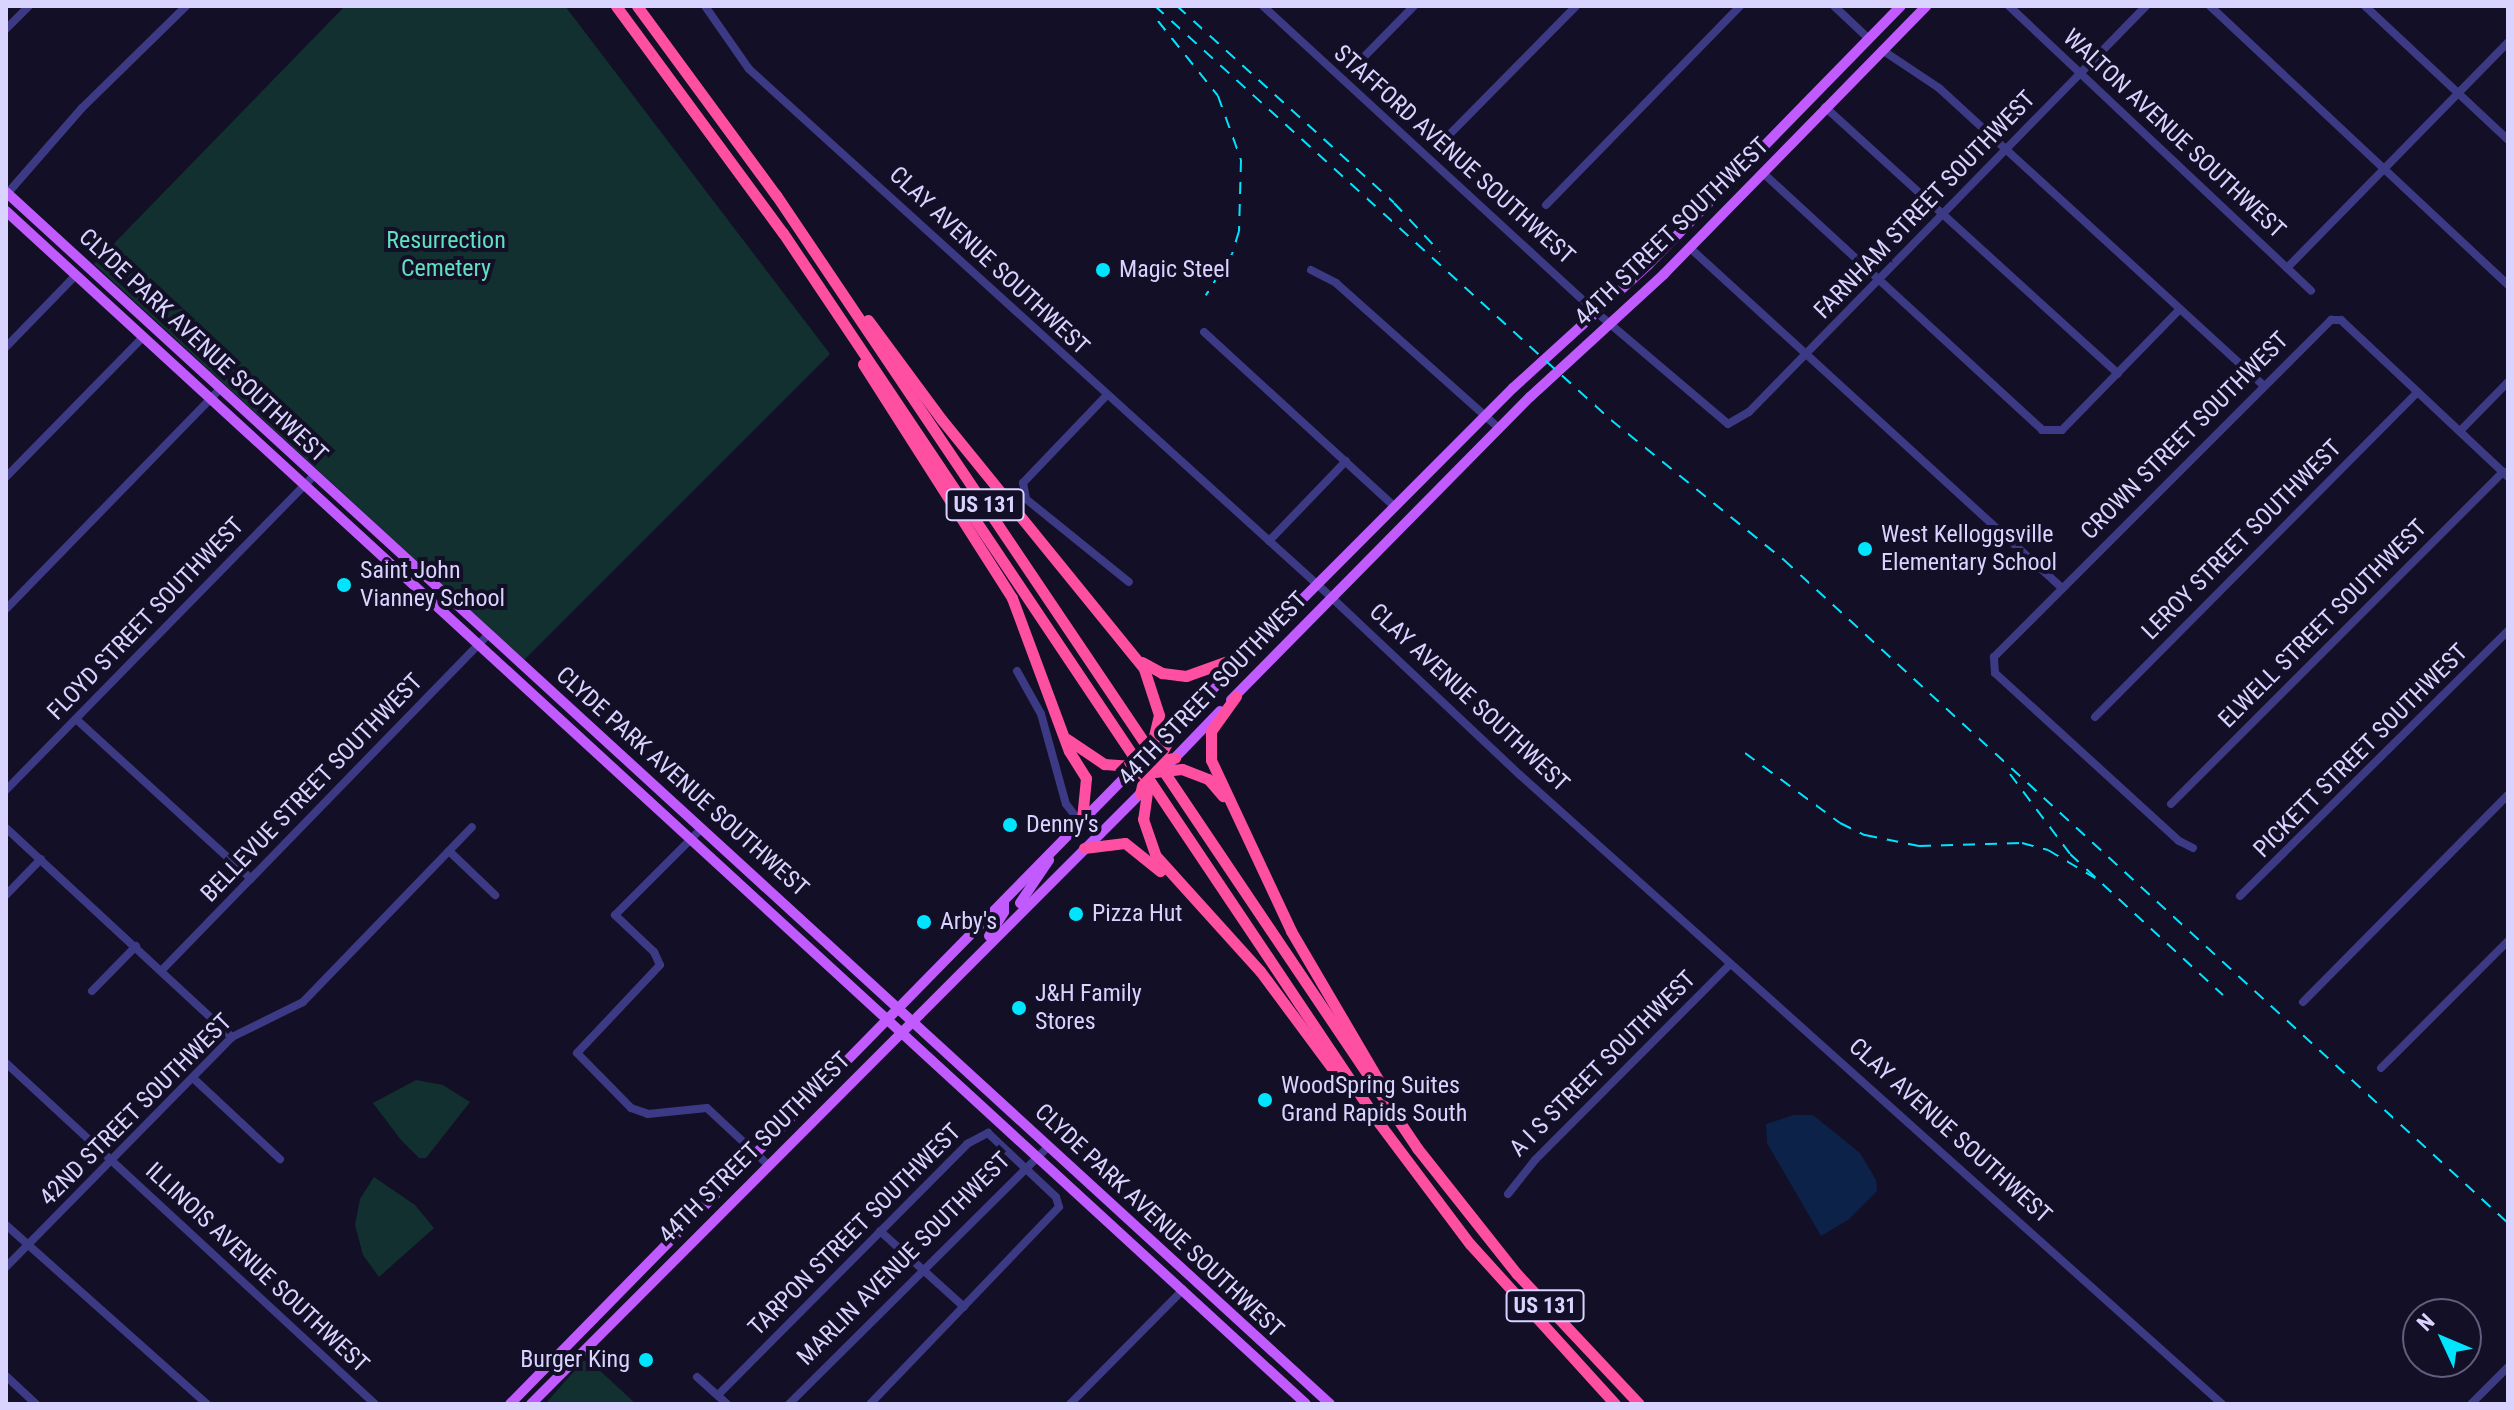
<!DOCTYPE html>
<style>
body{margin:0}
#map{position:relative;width:2514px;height:1410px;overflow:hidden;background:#130f26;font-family:"Roboto Condensed",sans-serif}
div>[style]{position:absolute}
.green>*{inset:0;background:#12302f}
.water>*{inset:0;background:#0c2248}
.minor>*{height:8px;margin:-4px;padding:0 4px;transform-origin:4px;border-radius:4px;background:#3d3a85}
.major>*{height:10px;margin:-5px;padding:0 5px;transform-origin:5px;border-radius:5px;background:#c25bff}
.highway>*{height:11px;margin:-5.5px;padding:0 5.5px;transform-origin:5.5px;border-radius:5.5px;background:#ff4fa3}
.rail>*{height:2px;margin-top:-1px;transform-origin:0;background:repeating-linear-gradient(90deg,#00e5ff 0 12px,transparent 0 22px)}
.dots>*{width:22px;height:22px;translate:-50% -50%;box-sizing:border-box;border:4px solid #130f26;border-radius:50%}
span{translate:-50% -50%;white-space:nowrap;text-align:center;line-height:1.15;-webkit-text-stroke:8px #130f26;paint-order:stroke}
.shield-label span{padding:2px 6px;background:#130f26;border:2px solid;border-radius:6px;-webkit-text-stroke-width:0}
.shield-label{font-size:22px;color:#d9d4ff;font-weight:700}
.street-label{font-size:24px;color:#d9d4ff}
.park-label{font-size:24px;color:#5fe0c0}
.poi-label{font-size:24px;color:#d9d4ff}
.left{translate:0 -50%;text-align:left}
.right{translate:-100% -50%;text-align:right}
.frame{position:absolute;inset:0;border:8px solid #d9d4ff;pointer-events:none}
.north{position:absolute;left:2402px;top:1298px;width:80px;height:80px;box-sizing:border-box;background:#130f26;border:2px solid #625e7d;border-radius:50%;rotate:314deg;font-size:22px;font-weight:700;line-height:32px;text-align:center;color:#d9d4ff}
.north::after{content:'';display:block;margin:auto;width:28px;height:36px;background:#00e5ff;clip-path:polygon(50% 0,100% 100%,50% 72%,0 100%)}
</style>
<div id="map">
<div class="green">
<div style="clip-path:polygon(345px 6px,565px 6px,830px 354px,524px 660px,94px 264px)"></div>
<div style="clip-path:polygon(416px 1080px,443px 1085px,470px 1102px,426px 1158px,419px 1158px,401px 1140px,373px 1103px)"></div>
<div style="clip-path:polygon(374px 1177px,415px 1205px,434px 1228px,379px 1277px,363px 1255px,355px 1225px,360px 1199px)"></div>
<div style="clip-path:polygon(585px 1359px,595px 1366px,636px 1404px,545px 1404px)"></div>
</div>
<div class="water">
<div style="clip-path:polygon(1794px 1115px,1813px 1115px,1860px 1153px,1876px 1180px,1877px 1191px,1848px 1220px,1821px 1236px,1767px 1143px,1766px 1124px)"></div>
</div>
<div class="minor">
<div style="left:705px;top:6px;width:77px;rotate:55.1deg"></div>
<div style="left:749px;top:69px;width:786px;rotate:42.21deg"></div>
<div style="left:1331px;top:597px;width:260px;rotate:43.3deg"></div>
<div style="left:1520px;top:775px;width:943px;rotate:41.86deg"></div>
<div style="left:1263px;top:6px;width:452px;rotate:42.6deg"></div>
<div style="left:1596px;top:312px;width:173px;rotate:40.3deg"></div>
<div style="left:1728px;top:424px;width:24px;rotate:-30deg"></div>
<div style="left:1749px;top:412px;width:568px;rotate:-45.64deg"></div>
<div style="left:1834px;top:6px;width:48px;rotate:43.3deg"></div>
<div style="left:2009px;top:6px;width:415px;rotate:43.3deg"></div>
<div style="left:2210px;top:6px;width:408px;rotate:43.1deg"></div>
<div style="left:2365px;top:6px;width:196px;rotate:43.1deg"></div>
<div style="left:6px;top:29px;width:33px;rotate:-45deg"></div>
<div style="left:1882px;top:50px;width:69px;rotate:33.7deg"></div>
<div style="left:1939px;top:88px;width:441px;rotate:42.5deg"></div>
<div style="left:1354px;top:67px;width:86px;rotate:-45.5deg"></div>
<div style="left:1825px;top:107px;width:396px;rotate:42.3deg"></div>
<div style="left:1444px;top:140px;width:188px;rotate:-45.4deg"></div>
<div style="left:1763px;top:173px;width:379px;rotate:42.6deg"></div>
<div style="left:2042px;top:430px;width:20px"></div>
<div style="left:2062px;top:430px;width:169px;rotate:-45.7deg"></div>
<div style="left:6px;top:195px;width:116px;rotate:-48.9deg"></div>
<div style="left:82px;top:108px;width:146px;rotate:-44.4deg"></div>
<div style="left:1546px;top:205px;width:278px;rotate:-45.7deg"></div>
<div style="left:1690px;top:248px;width:504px;rotate:42.43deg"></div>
<div style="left:2287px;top:268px;width:316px;rotate:-45.6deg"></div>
<div style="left:1311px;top:270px;width:28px;rotate:27deg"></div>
<div style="left:1336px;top:283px;width:218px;rotate:41.7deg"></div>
<div style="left:1204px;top:332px;width:259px;rotate:42.5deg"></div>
<div style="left:6px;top:347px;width:100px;rotate:-45.8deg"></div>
<div style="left:1106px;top:396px;width:120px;rotate:133.7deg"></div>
<div style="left:1023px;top:483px;width:16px;rotate:79deg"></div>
<div style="left:1026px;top:499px;width:132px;rotate:38.9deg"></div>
<div style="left:2460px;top:431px;width:69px;rotate:-45.6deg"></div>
<div style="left:6px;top:477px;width:196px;rotate:-45.6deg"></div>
<div style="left:1269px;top:541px;width:111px;rotate:-46.1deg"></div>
<div style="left:6px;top:609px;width:308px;rotate:-45.8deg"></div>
<div style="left:1017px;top:671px;width:49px;rotate:60.8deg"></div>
<div style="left:1041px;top:714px;width:93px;rotate:74.5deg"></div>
<div style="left:1066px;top:804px;width:23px;rotate:52deg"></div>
<div style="left:2095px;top:717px;width:458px;rotate:-45.2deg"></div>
<div style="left:76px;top:719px;width:237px;rotate:42.4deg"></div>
<div style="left:6px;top:790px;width:441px;rotate:-45.6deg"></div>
<div style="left:2171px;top:804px;width:470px;rotate:-45deg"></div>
<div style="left:6px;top:828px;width:308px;rotate:42.8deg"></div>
<div style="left:702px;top:828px;width:123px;rotate:135deg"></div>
<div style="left:615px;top:915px;width:54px;rotate:43.5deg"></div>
<div style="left:654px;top:952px;width:14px;rotate:65deg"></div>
<div style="left:660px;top:965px;width:121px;rotate:133.3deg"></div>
<div style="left:577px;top:1053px;width:77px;rotate:45.5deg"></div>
<div style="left:631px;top:1108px;width:18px;rotate:19deg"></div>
<div style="left:648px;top:1114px;width:59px;rotate:-5.8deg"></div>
<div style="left:707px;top:1108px;width:82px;rotate:43deg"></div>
<div style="left:2193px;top:848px;width:16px;rotate:-153deg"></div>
<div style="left:2179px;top:841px;width:249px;rotate:-137.6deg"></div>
<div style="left:1995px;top:673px;width:16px;rotate:-94deg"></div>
<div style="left:1994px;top:657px;width:477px;rotate:-45deg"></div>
<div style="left:2331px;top:320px;width:10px"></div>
<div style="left:2341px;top:320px;width:229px;rotate:43.2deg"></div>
<div style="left:449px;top:851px;width:64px;rotate:43.7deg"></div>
<div style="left:6px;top:895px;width:50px;rotate:-45.8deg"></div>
<div style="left:2240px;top:896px;width:377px;rotate:-44.7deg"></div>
<div style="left:162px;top:970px;width:469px;rotate:-45.8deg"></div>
<div style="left:92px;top:991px;width:63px;rotate:-45.6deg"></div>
<div style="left:2303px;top:1002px;width:291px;rotate:-45.3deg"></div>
<div style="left:6px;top:1063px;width:502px;rotate:42.74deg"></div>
<div style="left:2381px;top:1068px;width:180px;rotate:-45deg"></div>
<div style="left:193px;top:1078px;width:119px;rotate:43deg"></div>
<div style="left:1508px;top:1194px;width:43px;rotate:-51.5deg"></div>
<div style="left:1535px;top:1160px;width:276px;rotate:-45.1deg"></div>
<div style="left:6px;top:1225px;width:269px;rotate:41.7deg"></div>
<div style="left:880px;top:1231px;width:113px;rotate:42.1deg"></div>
<div style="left:6px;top:1267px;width:322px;rotate:-45.5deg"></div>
<div style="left:232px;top:1037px;width:79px;rotate:-26.2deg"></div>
<div style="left:303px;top:1002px;width:243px;rotate:-46deg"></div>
<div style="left:6px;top:1376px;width:41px;rotate:43deg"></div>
<div style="left:697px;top:1377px;width:40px;rotate:42deg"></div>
<div style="left:718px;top:1395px;width:354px;rotate:-45.2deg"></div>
<div style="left:967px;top:1144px;width:24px;rotate:-28deg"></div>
<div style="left:988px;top:1133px;width:93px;rotate:43.3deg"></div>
<div style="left:1056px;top:1197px;width:10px;rotate:73deg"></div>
<div style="left:1059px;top:1207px;width:273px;rotate:133.8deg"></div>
<div style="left:789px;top:1404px;width:366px;rotate:-44.8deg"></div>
<div style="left:1070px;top:1404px;width:161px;rotate:-45.3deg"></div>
<div style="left:2471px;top:1404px;width:52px;rotate:-45deg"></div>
</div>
<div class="major">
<div style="left:6px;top:192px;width:1795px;rotate:42.47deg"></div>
<div style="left:6px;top:211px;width:1764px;rotate:42.54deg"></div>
<div style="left:1231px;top:700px;width:426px;rotate:-45.4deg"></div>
<div style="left:1530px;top:397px;width:182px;rotate:-42.5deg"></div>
<div style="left:1664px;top:274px;width:375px;rotate:-45.6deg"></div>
<div style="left:1150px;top:752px;width:514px;rotate:-45.08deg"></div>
<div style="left:1513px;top:388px;width:183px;rotate:-42.3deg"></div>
<div style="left:1648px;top:265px;width:362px;rotate:-45.7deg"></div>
<div style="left:1170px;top:763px;width:72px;rotate:-46.1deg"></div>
<div style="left:1020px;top:903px;width:52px;rotate:-56deg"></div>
<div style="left:989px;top:936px;width:28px;rotate:-58deg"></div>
<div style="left:1004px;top:912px;width:11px;rotate:-90deg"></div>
<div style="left:510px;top:1404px;width:890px;rotate:-45.55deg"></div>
<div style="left:531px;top:1404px;width:869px;rotate:-45.05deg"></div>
</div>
<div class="highway">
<div style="left:616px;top:6px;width:282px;rotate:53.7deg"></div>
<div style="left:783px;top:233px;width:1071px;rotate:56.19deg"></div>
<div style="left:1379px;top:1123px;width:151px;rotate:53.1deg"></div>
<div style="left:1470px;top:1244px;width:216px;rotate:47.8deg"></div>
<div style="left:637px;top:6px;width:235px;rotate:53.7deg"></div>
<div style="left:776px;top:195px;width:1149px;rotate:56.07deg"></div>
<div style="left:1417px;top:1148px;width:161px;rotate:51.6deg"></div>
<div style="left:1517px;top:1274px;width:178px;rotate:46.8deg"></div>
<div style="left:868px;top:320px;width:124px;rotate:53.5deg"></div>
<div style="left:942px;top:420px;width:321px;rotate:50.9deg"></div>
<div style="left:1144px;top:669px;width:48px;rotate:71.9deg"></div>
<div style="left:1159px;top:715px;width:81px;rotate:103.5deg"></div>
<div style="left:863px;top:364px;width:277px;rotate:57.5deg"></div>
<div style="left:1012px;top:598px;width:163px;rotate:69.6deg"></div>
<div style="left:1069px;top:751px;width:32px;rotate:58deg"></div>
<div style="left:1086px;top:778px;width:41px;rotate:95.6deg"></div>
<div style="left:1142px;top:662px;width:23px;rotate:29deg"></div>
<div style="left:1162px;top:673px;width:24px;rotate:7deg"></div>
<div style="left:1186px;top:676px;width:68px;rotate:-19.8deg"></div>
<div style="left:1236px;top:696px;width:43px;rotate:125.5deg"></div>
<div style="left:1211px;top:731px;width:29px;rotate:90deg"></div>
<div style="left:1211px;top:760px;width:189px;rotate:64.9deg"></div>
<div style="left:1291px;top:931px;width:182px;rotate:59.6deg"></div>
<div style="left:1067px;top:739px;width:45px;rotate:34deg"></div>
<div style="left:1104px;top:764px;width:32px;rotate:4deg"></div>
<div style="left:1136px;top:766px;width:40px;rotate:-12deg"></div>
<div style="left:1155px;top:765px;width:42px;rotate:-61.6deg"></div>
<div style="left:1128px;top:775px;width:54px;rotate:-6.3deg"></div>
<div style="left:1182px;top:769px;width:28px;rotate:21deg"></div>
<div style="left:1208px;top:779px;width:23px;rotate:49deg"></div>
<div style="left:1148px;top:785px;width:34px;rotate:98deg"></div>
<div style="left:1143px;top:819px;width:39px;rotate:71deg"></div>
<div style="left:1156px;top:856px;width:155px;rotate:47.9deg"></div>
<div style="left:1260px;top:971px;width:149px;rotate:53.4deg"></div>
<div style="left:1084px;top:848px;width:41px;rotate:-7deg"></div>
<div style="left:1125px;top:843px;width:45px;rotate:38.7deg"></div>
</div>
<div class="rail">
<div style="left:1155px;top:6px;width:616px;rotate:42.24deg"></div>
<div style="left:1611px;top:420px;width:223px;rotate:39deg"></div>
<div style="left:1784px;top:560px;width:982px;rotate:42.48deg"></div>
<div style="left:1177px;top:6px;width:293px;rotate:42.2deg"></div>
<div style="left:1394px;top:203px;width:67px;rotate:46.8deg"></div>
<div style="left:1158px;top:21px;width:96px;rotate:51.3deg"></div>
<div style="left:1218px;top:96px;width:68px;rotate:70.2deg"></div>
<div style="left:1241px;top:160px;width:71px;rotate:91.6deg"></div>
<div style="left:1239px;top:231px;width:24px;rotate:107deg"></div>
<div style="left:1232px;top:254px;width:49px;rotate:122.4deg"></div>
<div style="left:1745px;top:753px;width:118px;rotate:36.4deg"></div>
<div style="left:1840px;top:823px;width:28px;rotate:26deg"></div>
<div style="left:1865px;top:835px;width:55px;rotate:11.5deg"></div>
<div style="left:1919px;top:846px;width:103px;rotate:-1.7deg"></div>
<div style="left:2022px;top:843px;width:27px;rotate:15deg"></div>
<div style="left:2048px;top:850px;width:55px;rotate:30.8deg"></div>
<div style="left:2010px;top:774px;width:100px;rotate:53.1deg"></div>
<div style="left:2070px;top:854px;width:208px;rotate:42.7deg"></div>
</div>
<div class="dots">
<div style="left:1103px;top:270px;background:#00e5ff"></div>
<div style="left:1865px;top:549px;background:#00e5ff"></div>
<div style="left:344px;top:585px;background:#00e5ff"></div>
<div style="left:1010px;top:825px;background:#00e5ff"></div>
<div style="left:1076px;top:914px;background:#00e5ff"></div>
<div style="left:924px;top:922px;background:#00e5ff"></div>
<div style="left:1019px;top:1008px;background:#00e5ff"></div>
<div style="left:1265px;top:1100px;background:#00e5ff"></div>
<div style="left:646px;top:1360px;background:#00e5ff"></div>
</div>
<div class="shield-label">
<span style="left:985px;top:505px">US 131</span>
<span style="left:1545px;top:1306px">US 131</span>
</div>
<div class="street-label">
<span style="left:2174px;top:134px;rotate:43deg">WALTON AVENUE SOUTHWEST</span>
<span style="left:1454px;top:155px;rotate:42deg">STAFFORD AVENUE SOUTHWEST</span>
<span style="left:1925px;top:205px;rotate:-46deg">FARNHAM STREET SOUTHWEST</span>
<span style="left:1672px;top:232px;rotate:-44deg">44TH STREET SOUTHWEST</span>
<span style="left:989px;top:261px;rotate:43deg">CLAY AVENUE SOUTHWEST</span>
<span style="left:203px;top:346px;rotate:43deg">CLYDE PARK AVENUE SOUTHWEST</span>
<span style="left:2185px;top:436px;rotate:-45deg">CROWN STREET SOUTHWEST</span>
<span style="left:2242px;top:540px;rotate:-45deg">LEROY STREET SOUTHWEST</span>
<span style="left:146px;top:619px;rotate:-46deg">FLOYD STREET SOUTHWEST</span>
<span style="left:2323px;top:624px;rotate:-45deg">ELWELL STREET SOUTHWEST</span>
<span style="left:1213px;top:689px;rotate:-46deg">44TH STREET SOUTHWEST</span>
<span style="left:1469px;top:698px;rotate:43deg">CLAY AVENUE SOUTHWEST</span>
<span style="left:2361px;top:751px;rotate:-45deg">PICKETT STREET SOUTHWEST</span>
<span style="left:682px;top:782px;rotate:42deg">CLYDE PARK AVENUE SOUTHWEST</span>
<span style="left:312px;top:788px;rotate:-46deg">BELLEVUE STREET SOUTHWEST</span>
<span style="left:1603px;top:1064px;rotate:-45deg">A I S STREET SOUTHWEST</span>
<span style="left:136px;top:1110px;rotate:-45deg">42ND STREET SOUTHWEST</span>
<span style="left:1950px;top:1131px;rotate:42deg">CLAY AVENUE SOUTHWEST</span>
<span style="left:755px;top:1148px;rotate:-45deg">44TH STREET SOUTHWEST</span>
<span style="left:1159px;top:1221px;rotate:43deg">CLYDE PARK AVENUE SOUTHWEST</span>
<span style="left:855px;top:1230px;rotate:-45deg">TARPON STREET SOUTHWEST</span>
<span style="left:904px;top:1259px;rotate:-45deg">MARLIN AVENUE SOUTHWEST</span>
<span style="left:257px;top:1268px;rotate:43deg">ILLINOIS AVENUE SOUTHWEST</span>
</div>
<div class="park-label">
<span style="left:446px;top:255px">Resurrection<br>Cemetery</span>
</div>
<div class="poi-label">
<span class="left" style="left:1119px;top:270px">Magic Steel</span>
<span class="left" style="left:1881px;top:549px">West Kelloggsville<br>Elementary School</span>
<span class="left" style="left:360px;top:585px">Saint John<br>Vianney School</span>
<span class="left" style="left:1026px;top:825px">Denny's</span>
<span class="left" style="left:1092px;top:914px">Pizza Hut</span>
<span class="left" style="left:940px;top:922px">Arby's</span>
<span class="left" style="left:1035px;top:1008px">J&amp;H Family<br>Stores</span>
<span class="left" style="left:1281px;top:1100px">WoodSpring Suites<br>Grand Rapids South</span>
<span class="right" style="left:630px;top:1360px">Burger King</span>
</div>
<div class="frame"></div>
<div class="north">N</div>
</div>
